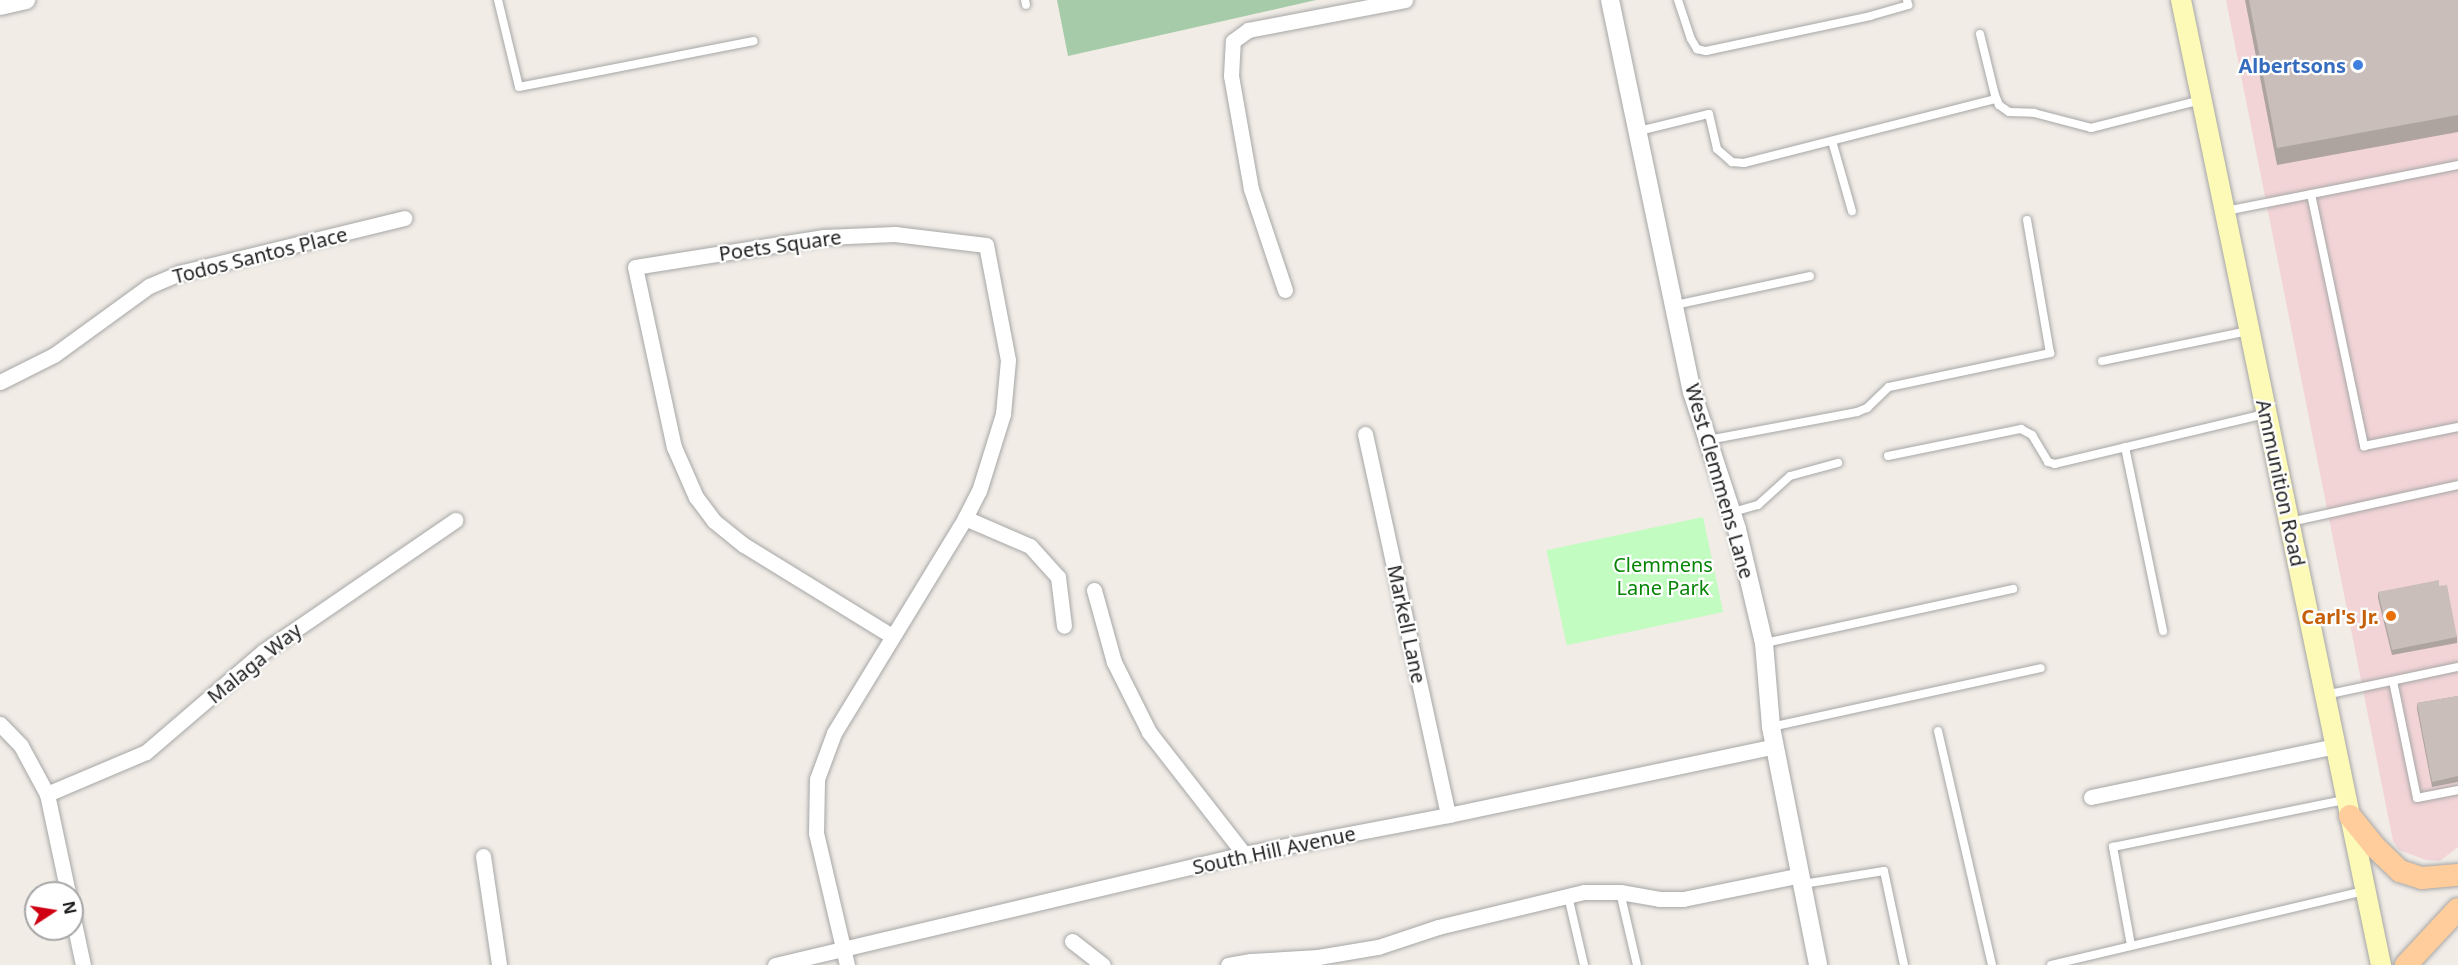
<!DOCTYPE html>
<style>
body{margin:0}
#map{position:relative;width:2458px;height:965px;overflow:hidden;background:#f1ece6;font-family:"Noto Sans",sans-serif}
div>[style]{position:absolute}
.commercial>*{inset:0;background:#f2d4d6}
.cemetery>*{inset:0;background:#a6cba8}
.park>*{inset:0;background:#c2fcc1;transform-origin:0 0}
.roads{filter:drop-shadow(0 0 2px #a7a7a7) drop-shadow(0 0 2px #a7a7a7)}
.service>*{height:8px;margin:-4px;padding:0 4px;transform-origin:4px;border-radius:4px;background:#fff}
.minor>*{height:15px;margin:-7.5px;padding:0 7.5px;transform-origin:7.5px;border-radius:7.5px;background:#fff}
.tertiary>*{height:18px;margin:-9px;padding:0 9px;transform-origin:9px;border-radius:9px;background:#fff}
.secondary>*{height:20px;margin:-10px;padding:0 10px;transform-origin:10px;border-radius:10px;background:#fdfab8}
.primary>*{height:22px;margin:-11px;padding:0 11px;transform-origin:11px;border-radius:11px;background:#ffcc9c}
.wall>*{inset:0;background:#ada39f}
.building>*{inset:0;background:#c9beb9}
.dots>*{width:16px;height:16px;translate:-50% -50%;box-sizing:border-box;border:3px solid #fff;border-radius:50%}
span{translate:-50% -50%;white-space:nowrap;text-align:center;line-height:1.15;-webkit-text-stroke:4.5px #fff;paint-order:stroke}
.shop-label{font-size:20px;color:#366cbe;font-weight:700}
.right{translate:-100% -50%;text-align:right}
.street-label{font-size:20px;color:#202020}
.park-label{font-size:20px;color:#078506}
.food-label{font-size:20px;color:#c56008;font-weight:700}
.north{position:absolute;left:24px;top:881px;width:60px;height:60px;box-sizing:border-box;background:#fff;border:2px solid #a6a6a6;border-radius:50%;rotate:78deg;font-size:16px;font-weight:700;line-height:24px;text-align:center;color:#202020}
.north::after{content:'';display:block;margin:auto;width:21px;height:27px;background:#cf0012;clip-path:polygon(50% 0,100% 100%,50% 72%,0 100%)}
</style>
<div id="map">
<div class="commercial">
<div style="clip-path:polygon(2226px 0,2458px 0,2458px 847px,2440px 861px,2426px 860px,2399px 850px,2393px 841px)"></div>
</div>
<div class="cemetery">
<div style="clip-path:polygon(1057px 0,1316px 0,1068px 56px)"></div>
</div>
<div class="park">
<div style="left:1703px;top:517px;width:97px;height:160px;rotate:78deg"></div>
</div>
<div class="roads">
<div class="service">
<div style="left:498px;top:0;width:89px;rotate:76.4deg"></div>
<div style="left:519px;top:87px;width:239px;rotate:-11.1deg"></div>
<div style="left:1025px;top:0;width:5px;rotate:79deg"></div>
<div style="left:1678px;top:0;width:41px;rotate:71.6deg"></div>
<div style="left:1691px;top:39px;width:12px;rotate:59deg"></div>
<div style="left:1697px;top:49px;width:9px;rotate:13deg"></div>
<div style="left:1706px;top:51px;width:168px;rotate:-12deg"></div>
<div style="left:1870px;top:16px;width:40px;rotate:-16deg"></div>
<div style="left:1908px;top:5px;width:5px;rotate:-101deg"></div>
<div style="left:1980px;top:34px;width:63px;rotate:76.2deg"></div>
<div style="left:1995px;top:95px;width:11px;rotate:68deg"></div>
<div style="left:1999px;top:105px;width:12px;rotate:35deg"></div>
<div style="left:2009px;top:112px;width:25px;rotate:2deg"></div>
<div style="left:2034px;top:113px;width:59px;rotate:14.7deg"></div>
<div style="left:2091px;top:128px;width:114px;rotate:-14.3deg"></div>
<div style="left:1639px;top:131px;width:72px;rotate:-13.7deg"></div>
<div style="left:1709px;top:114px;width:36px;rotate:77deg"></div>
<div style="left:1717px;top:149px;width:20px;rotate:41deg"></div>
<div style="left:1732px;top:162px;width:12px;rotate:5deg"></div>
<div style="left:1744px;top:163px;width:260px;rotate:-14.3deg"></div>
<div style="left:1832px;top:141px;width:73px;rotate:74.1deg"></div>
<div style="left:2311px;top:194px;width:258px;rotate:78.1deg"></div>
<div style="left:2364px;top:446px;width:96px;rotate:-11.4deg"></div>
<div style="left:2226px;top:211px;width:237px;rotate:-11.2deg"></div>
<div style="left:1675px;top:305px;width:138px;rotate:-12.1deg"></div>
<div style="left:2102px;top:361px;width:149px;rotate:-11.6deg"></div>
<div style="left:1708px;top:440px;width:152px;rotate:-10.6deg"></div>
<div style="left:1857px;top:412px;width:11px;rotate:-22deg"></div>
<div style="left:1867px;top:408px;width:30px;rotate:-44deg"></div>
<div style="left:1889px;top:387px;width:165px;rotate:-11.9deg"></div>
<div style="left:2050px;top:353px;width:135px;rotate:-99.8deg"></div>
<div style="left:2125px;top:447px;width:188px;rotate:78.3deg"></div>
<div style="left:1888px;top:456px;width:136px;rotate:-11.5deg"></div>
<div style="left:2021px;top:429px;width:13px;rotate:29deg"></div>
<div style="left:2032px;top:435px;width:31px;rotate:59deg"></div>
<div style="left:2048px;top:462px;width:7px;rotate:16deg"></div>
<div style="left:2055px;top:464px;width:216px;rotate:-13.4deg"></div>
<div style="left:1733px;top:512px;width:26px;rotate:-16deg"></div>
<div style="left:1758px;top:505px;width:43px;rotate:-42.2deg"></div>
<div style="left:1790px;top:476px;width:50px;rotate:-15.2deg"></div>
<div style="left:2290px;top:522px;width:172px;rotate:-12.4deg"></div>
<div style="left:1765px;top:643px;width:254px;rotate:-12.3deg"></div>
<div style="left:2393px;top:681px;width:119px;rotate:78.4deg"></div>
<div style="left:2417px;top:798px;width:42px;rotate:-11deg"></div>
<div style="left:2325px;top:695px;width:136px;rotate:-11.9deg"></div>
<div style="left:1771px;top:727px;width:276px;rotate:-12.3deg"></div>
<div style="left:1938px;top:731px;width:240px;rotate:77deg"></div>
<div style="left:1803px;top:884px;width:82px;rotate:-9.1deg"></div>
<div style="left:1884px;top:871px;width:96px;rotate:78deg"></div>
<div style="left:1620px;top:892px;width:75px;rotate:76.9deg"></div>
<div style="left:1568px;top:896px;width:71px;rotate:76.9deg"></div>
<div style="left:2131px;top:945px;width:100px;rotate:-100.4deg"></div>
<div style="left:2113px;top:847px;width:237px;rotate:-11.5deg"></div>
<div style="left:2051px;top:965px;width:322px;rotate:-13.3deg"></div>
</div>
<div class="minor">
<div style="left:1285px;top:290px;width:107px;rotate:-108.6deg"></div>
<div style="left:1251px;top:189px;width:115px;rotate:-100deg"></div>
<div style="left:1231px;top:76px;width:35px;rotate:-87deg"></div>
<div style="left:1233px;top:41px;width:19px;rotate:-36deg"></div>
<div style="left:1248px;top:30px;width:160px;rotate:-10.8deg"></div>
<div style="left:0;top:382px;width:60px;rotate:-26.6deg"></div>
<div style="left:54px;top:355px;width:117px;rotate:-36deg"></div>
<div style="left:149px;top:286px;width:33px;rotate:-23deg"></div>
<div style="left:179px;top:273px;width:232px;rotate:-13.7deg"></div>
<div style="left:1365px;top:434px;width:390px;rotate:77.7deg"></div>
<div style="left:965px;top:518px;width:71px;rotate:23.3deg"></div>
<div style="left:1030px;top:546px;width:42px;rotate:47.9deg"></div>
<div style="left:1058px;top:577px;width:49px;rotate:83deg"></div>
<div style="left:1094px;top:590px;width:75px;rotate:74.5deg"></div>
<div style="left:1114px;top:662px;width:78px;rotate:63.4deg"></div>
<div style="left:1149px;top:732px;width:155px;rotate:52.1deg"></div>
<div style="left:0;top:724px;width:30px;rotate:46deg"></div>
<div style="left:21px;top:746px;width:55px;rotate:61.6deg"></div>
<div style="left:47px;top:794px;width:101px;rotate:78deg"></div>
<div style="left:47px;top:794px;width:108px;rotate:-23deg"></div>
<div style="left:146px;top:752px;width:155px;rotate:-40.6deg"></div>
<div style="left:264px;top:651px;width:232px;rotate:-34.4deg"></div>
<div style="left:2091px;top:797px;width:249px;rotate:-11.8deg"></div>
<div style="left:483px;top:856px;width:110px;rotate:81.6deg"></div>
<div style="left:72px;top:913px;width:53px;rotate:78.1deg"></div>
<div style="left:1072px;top:941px;width:39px;rotate:38deg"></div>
<div style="left:775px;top:965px;width:482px;rotate:-13.3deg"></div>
<div style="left:1244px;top:854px;width:208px;rotate:-10.8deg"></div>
<div style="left:1448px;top:815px;width:334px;rotate:-11.9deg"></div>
<div style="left:847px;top:965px;width:136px;rotate:-103.2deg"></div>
<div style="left:816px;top:833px;width:54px;rotate:-88.9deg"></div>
<div style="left:817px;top:779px;width:49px;rotate:-69.7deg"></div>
<div style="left:834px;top:733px;width:252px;rotate:-58.6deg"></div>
<div style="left:965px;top:518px;width:30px;rotate:-63deg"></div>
<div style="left:979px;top:491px;width:81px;rotate:-72.7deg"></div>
<div style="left:1003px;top:414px;width:54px;rotate:-84.7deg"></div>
<div style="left:1008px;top:360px;width:117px;rotate:-100.8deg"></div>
<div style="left:986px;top:245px;width:92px;rotate:-173.1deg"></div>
<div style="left:895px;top:234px;width:71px;rotate:177.6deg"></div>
<div style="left:824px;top:237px;width:191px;rotate:171deg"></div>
<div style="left:635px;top:267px;width:184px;rotate:77.8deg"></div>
<div style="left:674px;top:447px;width:55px;rotate:66.3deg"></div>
<div style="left:696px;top:497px;width:30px;rotate:53deg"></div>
<div style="left:714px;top:521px;width:38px;rotate:39deg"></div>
<div style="left:744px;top:545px;width:174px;rotate:31.6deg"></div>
<div style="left:1228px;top:965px;width:23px;rotate:-10deg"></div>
<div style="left:1251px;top:961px;width:67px;rotate:-3.4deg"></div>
<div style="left:1318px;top:957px;width:61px;rotate:-9.5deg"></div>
<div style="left:1378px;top:947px;width:63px;rotate:-18.4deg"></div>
<div style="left:1438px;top:927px;width:150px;rotate:-13.5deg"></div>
<div style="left:1584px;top:892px;width:36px"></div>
<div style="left:1620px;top:892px;width:40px;rotate:10deg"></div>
<div style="left:1659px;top:899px;width:24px"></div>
<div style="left:1683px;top:899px;width:120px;rotate:-11.5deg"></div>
</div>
<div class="tertiary">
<div style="left:1610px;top:0;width:400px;rotate:78.2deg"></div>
<div style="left:1692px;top:392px;width:144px;rotate:71.8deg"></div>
<div style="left:1737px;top:529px;width:117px;rotate:76.7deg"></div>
<div style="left:1764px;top:643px;width:84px;rotate:85.2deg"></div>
<div style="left:1771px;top:727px;width:243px;rotate:78.8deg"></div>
<div style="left:0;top:6px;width:27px;rotate:-13deg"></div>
</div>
<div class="secondary">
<div style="left:2181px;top:0;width:986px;rotate:78.29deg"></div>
</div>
<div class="primary">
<div style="left:2350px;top:816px;width:40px;rotate:51deg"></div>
<div style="left:2375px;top:847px;width:35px;rotate:44deg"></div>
<div style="left:2400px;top:871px;width:23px;rotate:18deg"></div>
<div style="left:2422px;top:878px;width:36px;rotate:-5deg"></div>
<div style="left:2406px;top:965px;width:76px;rotate:-47.1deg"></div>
</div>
</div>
<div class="wall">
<div style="clip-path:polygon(2245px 0,2458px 0,2458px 132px,2277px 165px)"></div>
<div style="clip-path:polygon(2439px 586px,2457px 637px,2457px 643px,2392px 655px,2378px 598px,2378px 592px)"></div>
<div style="clip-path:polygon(2458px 696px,2458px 782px,2432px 787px,2417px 709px,2417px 703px)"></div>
</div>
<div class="building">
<div style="clip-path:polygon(2249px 0,2458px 0,2458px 115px,2277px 148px)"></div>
<div style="clip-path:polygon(2439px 580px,2439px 586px,2447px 585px,2457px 637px,2392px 650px,2378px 592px)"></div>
<div style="clip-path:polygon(2458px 696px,2458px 776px,2432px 782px,2417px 703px)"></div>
</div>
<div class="dots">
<div style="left:2358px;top:65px;background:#3f7fe0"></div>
<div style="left:2391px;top:616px;background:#e8710a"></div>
</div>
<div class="shop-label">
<span class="right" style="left:2346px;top:65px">Albertsons</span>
</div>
<div class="street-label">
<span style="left:780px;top:245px;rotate:-8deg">Poets Square</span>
<span style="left:260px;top:255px;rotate:-14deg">Todos Santos Place</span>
<span style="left:1720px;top:481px;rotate:74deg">West Clemmens Lane</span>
<span style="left:2281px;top:483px;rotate:78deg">Ammunition Road</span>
<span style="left:1407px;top:624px;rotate:78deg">Markell Lane</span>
<span style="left:254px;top:663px;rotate:-39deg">Malaga Way</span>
<span style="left:1274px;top:850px;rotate:-12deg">South Hill Avenue</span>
</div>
<div class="park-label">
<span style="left:1663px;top:576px">Clemmens<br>Lane Park</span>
</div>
<div class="food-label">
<span class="right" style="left:2379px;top:616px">Carl's Jr.</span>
</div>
<div class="north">N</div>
</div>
